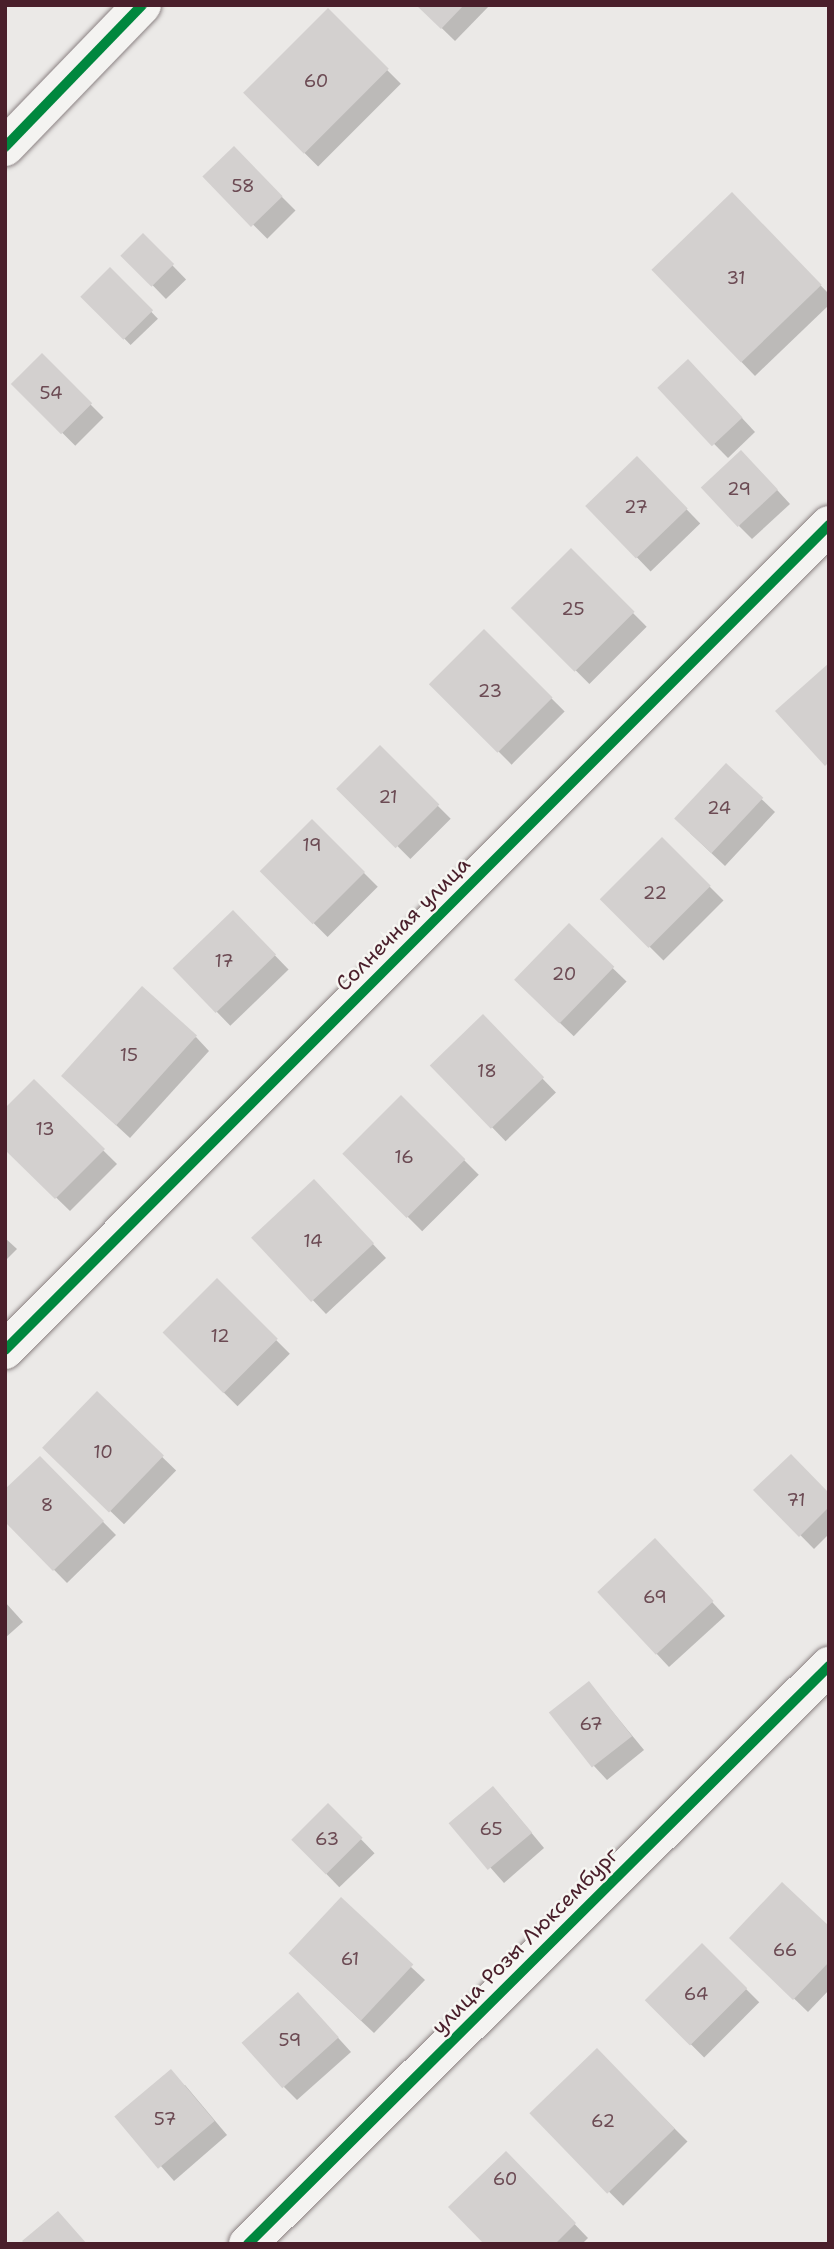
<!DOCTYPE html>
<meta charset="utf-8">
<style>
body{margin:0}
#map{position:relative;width:834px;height:2249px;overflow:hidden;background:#ebe9e7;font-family:"Shantell Sans",sans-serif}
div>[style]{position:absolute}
.shadow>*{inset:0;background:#0003;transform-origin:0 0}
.building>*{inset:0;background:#d3d0cf;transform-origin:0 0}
.roads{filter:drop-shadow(0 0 2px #8b8283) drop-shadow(0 0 2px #8b8283)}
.minor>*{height:38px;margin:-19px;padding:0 19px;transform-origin:19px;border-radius:19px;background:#f4f3f1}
.cycleway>*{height:10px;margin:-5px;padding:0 5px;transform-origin:5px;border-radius:5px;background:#00873e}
span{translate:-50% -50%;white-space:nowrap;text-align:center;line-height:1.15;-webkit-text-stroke:5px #f6f6f2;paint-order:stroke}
.number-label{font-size:18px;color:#6c4b54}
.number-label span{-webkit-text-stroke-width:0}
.street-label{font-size:21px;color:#4a1f2b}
.frame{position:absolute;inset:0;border:7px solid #4a1f2b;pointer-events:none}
</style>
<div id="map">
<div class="shadow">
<div style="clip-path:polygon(418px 5px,490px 5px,455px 41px)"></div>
<div style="left:328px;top:11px;width:103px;height:117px;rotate:45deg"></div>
<div style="left:234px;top:149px;width:87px;height:40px;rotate:45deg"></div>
<div style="clip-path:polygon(732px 194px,829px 294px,829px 305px,755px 376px,653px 270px)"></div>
<div style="left:143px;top:235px;width:62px;height:28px;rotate:46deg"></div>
<div style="left:110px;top:269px;width:69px;height:38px;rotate:46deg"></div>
<div style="left:42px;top:356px;width:87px;height:40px;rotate:45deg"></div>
<div style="clip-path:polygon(702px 375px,755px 432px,728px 458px,660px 389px)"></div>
<div style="left:637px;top:458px;width:91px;height:69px;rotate:46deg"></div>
<div style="clip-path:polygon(755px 466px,790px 504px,752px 539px,739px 526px)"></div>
<div style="left:571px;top:551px;width:107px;height:81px;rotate:45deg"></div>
<div style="left:484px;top:631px;width:114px;height:75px;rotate:45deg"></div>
<div style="left:380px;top:748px;width:100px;height:57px;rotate:45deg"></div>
<div style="clip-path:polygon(727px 766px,775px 812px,725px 866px,690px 833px)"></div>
<div style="left:312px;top:821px;width:93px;height:71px;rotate:45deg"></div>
<div style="left:662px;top:839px;width:87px;height:85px;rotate:45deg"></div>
<div style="left:233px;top:912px;width:80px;height:81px;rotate:46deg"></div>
<div style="left:569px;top:926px;width:80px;height:76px;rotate:44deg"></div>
<div style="left:483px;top:1017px;width:105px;height:70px;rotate:46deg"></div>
<div style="clip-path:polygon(196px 1037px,209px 1051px,130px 1138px,76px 1088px)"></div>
<div style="clip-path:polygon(34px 1082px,117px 1164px,70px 1211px,5px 1148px)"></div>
<div style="left:401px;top:1097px;width:110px;height:80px;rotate:45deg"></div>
<div style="clip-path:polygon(327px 1195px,386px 1258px,326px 1314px,254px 1238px)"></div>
<div style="clip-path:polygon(5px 1238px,17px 1249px,5px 1261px)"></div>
<div style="left:217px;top:1281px;width:103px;height:74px;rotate:45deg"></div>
<div style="left:97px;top:1394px;width:110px;height:75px;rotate:44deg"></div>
<div style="clip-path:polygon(40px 1458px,116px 1535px,67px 1583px,5px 1520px)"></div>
<div style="clip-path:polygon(756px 1490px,829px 1495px,829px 1534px,814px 1549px)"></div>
<div style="clip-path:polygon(668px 1554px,725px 1616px,669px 1667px,599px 1592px)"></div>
<div style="clip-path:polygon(5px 1602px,23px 1622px,5px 1638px)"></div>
<div style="clip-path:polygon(589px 1683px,644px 1750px,607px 1780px,594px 1766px)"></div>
<div style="clip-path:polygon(506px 1802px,544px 1848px,504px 1883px,452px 1824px)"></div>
<div style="left:328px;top:1805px;width:67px;height:49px;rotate:46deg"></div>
<div style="clip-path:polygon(829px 1929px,829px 1990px,808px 2012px,731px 1938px)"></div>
<div style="left:702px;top:1945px;width:81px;height:78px;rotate:45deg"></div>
<div style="clip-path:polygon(303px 1966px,411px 1967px,425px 1980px,374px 2033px)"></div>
<div style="clip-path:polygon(311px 2008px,351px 2052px,297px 2100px,284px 2087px)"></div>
<div style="left:597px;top:2051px;width:128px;height:91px;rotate:45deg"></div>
<div style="clip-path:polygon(185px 2085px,227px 2135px,174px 2181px,118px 2117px)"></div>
<div style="clip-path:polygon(506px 2153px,588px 2238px,582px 2244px,486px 2244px)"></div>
</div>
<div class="building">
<div style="clip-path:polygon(416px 5px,464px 5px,441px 29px)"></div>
<div style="left:328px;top:8px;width:86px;height:120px;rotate:45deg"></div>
<div style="left:234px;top:146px;width:70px;height:44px;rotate:46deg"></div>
<div style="left:732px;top:192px;width:129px;height:112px;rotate:46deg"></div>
<div style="left:143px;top:233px;width:44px;height:32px;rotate:45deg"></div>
<div style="left:110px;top:267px;width:61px;height:42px;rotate:45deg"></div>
<div style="left:42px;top:353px;width:71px;height:44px;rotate:45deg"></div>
<div style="left:688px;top:359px;width:80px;height:42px;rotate:47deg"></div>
<div style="left:741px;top:450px;width:54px;height:55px;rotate:47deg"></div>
<div style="left:637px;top:456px;width:73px;height:72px;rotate:46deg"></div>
<div style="left:571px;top:548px;width:90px;height:85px;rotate:45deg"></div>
<div style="left:484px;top:629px;width:97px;height:78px;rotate:45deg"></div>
<div style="clip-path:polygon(829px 663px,829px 762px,825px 766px,775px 711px)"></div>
<div style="left:380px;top:745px;width:84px;height:62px;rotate:45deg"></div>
<div style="left:726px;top:763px;width:51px;height:76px;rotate:43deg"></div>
<div style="left:312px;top:819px;width:75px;height:74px;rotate:45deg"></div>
<div style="left:662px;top:837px;width:69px;height:88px;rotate:45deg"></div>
<div style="left:233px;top:910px;width:62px;height:84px;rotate:46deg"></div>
<div style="left:569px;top:923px;width:63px;height:79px;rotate:44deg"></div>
<div style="left:142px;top:986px;width:74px;height:121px;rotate:42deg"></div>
<div style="left:483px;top:1014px;width:88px;height:74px;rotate:46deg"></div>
<div style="clip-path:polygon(34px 1079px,105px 1149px,55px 1199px,5px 1150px,5px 1108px)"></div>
<div style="left:401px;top:1095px;width:91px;height:83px;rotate:45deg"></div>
<div style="left:314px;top:1179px;width:88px;height:86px;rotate:47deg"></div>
<div style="left:217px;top:1278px;width:86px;height:77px;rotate:45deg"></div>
<div style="left:97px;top:1391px;width:93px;height:79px;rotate:44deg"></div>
<div style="clip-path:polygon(791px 1454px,829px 1493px,829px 1507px,799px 1537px,753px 1490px)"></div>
<div style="clip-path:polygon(40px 1456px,104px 1521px,53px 1571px,5px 1522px,5px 1489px)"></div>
<div style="left:655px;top:1538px;width:86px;height:79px;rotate:47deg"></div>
<div style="left:589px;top:1681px;width:70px;height:51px;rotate:52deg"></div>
<div style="left:493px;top:1786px;width:61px;height:58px;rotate:50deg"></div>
<div style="left:328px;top:1803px;width:49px;height:52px;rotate:45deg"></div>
<div style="clip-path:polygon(782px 1882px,829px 1926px,829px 1962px,793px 2000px,729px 1938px)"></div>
<div style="left:341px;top:1897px;width:99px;height:77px;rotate:43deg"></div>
<div style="left:702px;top:1943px;width:64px;height:81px;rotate:45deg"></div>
<div style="left:298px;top:1992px;width:61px;height:76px;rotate:48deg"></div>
<div style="left:597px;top:2048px;width:112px;height:94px;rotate:46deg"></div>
<div style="left:171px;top:2069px;width:68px;height:74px;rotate:50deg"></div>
<div style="clip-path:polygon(506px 2151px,576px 2223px,555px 2244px,484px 2244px,448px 2207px)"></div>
<div style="clip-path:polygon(58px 2211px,87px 2244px,25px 2244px,22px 2241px)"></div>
</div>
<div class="roads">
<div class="minor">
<div style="left:5px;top:147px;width:197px;rotate:-46deg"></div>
<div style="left:5px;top:1350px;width:1166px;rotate:-45.03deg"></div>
<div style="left:248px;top:2244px;width:820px;rotate:-44.85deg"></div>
</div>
</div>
<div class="cycleway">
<div style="left:5px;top:147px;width:197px;rotate:-46deg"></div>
<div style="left:5px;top:1350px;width:1166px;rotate:-45.03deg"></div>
<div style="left:248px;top:2244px;width:820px;rotate:-44.85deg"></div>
</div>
<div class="number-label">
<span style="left:316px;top:81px">60</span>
<span style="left:243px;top:186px">58</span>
<span style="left:736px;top:278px">31</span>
<span style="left:51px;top:393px">54</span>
<span style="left:739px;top:489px">29</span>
<span style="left:636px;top:507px">27</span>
<span style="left:573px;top:609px">25</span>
<span style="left:490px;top:691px">23</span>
<span style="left:388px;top:797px">21</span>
<span style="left:719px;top:808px">24</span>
<span style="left:312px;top:845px">19</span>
<span style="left:655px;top:893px">22</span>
<span style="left:224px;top:961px">17</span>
<span style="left:564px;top:974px">20</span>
<span style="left:129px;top:1055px">15</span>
<span style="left:487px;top:1071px">18</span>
<span style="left:45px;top:1129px">13</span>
<span style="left:404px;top:1157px">16</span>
<span style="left:313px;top:1241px">14</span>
<span style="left:220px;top:1336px">12</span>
<span style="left:103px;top:1452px">10</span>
<span style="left:796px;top:1500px">71</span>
<span style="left:47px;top:1505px">8</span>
<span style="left:655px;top:1597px">69</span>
<span style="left:591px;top:1724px">67</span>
<span style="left:491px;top:1829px">65</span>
<span style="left:327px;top:1839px">63</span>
<span style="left:785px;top:1950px">66</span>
<span style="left:350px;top:1959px">61</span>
<span style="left:696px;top:1994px">64</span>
<span style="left:290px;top:2040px">59</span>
<span style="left:165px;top:2119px">57</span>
<span style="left:603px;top:2121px">62</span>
<span style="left:505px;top:2179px">60</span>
</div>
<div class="street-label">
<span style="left:403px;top:924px;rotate:-45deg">Солнечная улица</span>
<span style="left:525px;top:1941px;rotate:-45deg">улица Розы Люксембург</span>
</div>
<div class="frame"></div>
</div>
